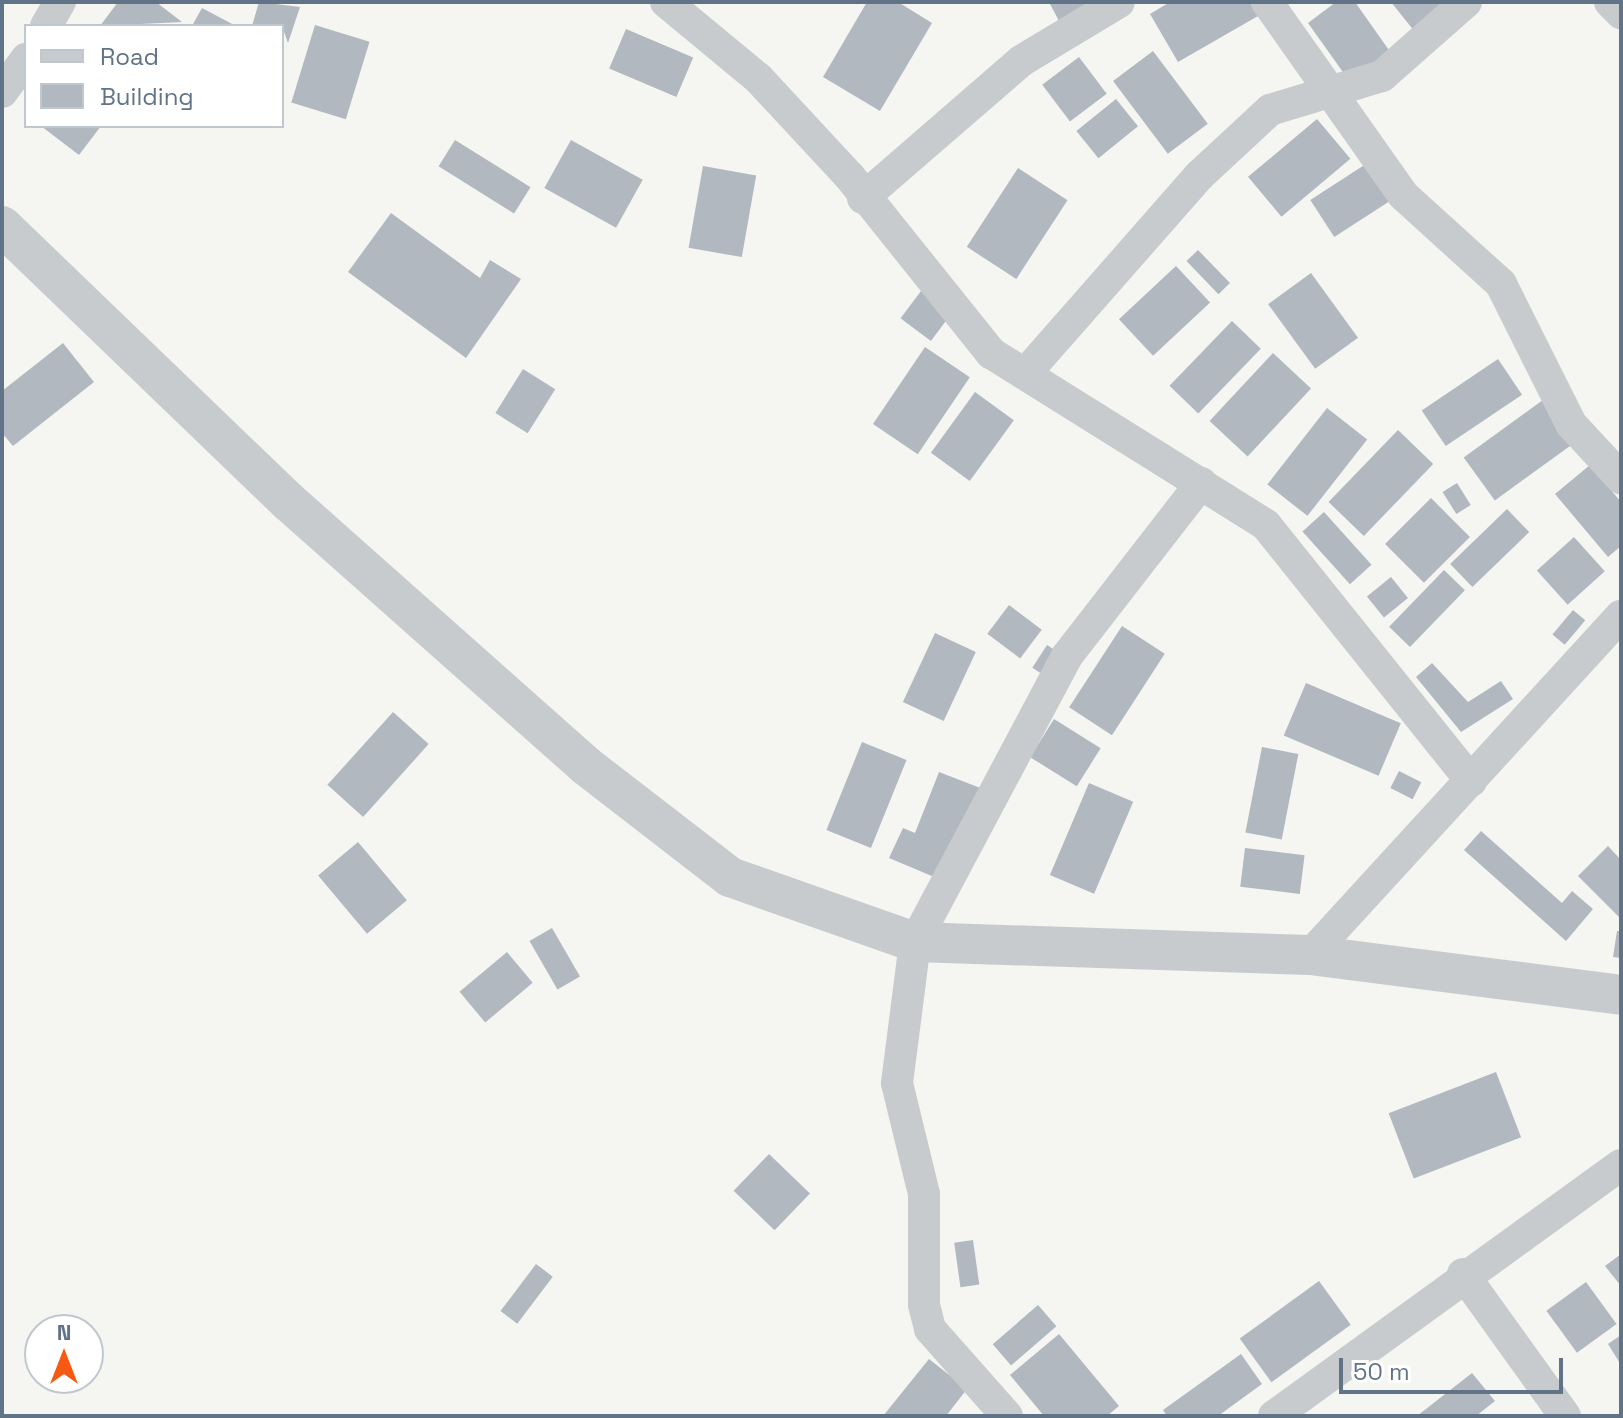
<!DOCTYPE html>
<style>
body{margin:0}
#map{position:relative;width:1623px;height:1418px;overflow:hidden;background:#f5f6f1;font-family:"Space Grotesk",sans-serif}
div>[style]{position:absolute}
.building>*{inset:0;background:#b1b8bf;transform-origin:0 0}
.minor>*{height:32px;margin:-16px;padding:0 16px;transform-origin:16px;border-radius:16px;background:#c8cbce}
.tertiary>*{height:40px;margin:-20px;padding:0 20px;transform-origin:20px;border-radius:20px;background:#c8cbce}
span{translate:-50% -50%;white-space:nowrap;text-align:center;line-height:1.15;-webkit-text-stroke:8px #fff;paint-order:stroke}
.frame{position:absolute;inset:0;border:4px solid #617386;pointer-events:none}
.legend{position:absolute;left:24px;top:24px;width:260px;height:104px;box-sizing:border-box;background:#fff;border:2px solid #c0c7cf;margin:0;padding:10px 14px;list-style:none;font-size:24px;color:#617386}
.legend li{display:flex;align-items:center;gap:16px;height:40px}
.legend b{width:40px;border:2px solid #c0c7cf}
.north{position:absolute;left:24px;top:1314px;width:80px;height:80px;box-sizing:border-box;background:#fff;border:2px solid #c0c7cf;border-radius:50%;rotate:0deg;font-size:22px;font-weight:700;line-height:32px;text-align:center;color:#617386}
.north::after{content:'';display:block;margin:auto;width:28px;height:36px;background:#f65a12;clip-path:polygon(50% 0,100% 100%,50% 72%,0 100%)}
.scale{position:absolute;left:1339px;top:1358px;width:224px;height:36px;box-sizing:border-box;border:4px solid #617386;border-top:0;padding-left:10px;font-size:24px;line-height:28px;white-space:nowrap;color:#617386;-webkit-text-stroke:6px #fff;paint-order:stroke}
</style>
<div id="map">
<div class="building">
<div style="clip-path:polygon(118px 2px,156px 2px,182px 22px,100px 26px)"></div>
<div style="clip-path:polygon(259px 2px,300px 7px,288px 43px,282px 26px,252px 26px)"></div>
<div style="clip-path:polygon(867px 2px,898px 2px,932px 23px,880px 111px,823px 77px)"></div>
<div style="clip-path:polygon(1049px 2px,1097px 2px,1060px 23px)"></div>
<div style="clip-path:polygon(1170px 2px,1250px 2px,1258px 16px,1178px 62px,1150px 14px)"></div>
<div style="clip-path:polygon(1336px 2px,1355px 2px,1391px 53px,1350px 82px,1308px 23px)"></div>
<div style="clip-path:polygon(1391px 2px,1453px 2px,1415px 32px)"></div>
<div style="clip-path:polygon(202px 8px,236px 26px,192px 26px)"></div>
<div style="left:315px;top:25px;width:57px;height:81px;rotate:17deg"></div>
<div style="left:626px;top:29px;width:73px;height:43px;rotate:23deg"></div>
<div style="left:1153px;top:51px;width:91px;height:50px;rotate:53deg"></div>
<div style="left:1079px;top:57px;width:46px;height:46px;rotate:53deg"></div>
<div style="left:1116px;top:99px;width:35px;height:51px;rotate:51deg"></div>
<div style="left:1317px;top:119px;width:52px;height:90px;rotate:50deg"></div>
<div style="clip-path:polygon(41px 126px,101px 126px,79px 155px)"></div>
<div style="left:455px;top:140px;width:89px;height:31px;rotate:32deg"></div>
<div style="left:571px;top:140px;width:82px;height:55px;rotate:29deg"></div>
<div style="left:1369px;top:162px;width:44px;height:70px;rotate:57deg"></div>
<div style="left:703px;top:166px;width:54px;height:83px;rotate:10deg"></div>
<div style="left:1018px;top:168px;width:59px;height:94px;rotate:33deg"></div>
<div style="clip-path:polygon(391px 213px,480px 278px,490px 260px,521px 279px,466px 358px,348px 272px)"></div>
<div style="left:1198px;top:250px;width:46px;height:16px;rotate:46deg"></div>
<div style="left:1176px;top:266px;width:50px;height:78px;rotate:47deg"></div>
<div style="left:1311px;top:273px;width:80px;height:53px;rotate:54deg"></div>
<div style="left:921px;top:291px;width:38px;height:34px;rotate:37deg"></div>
<div style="left:1232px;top:321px;width:40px;height:90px;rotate:44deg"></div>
<div style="clip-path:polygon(63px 343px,94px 382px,13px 446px,2px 433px,2px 391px)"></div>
<div style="left:925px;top:347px;width:54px;height:93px;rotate:34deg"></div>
<div style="left:1273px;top:353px;width:52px;height:93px;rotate:43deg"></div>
<div style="left:1498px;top:359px;width:43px;height:92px;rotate:56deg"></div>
<div style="left:523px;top:369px;width:38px;height:52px;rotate:32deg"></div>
<div style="left:975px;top:392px;width:48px;height:75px;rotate:36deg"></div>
<div style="left:1543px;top:400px;width:53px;height:98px;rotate:54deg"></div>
<div style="left:1327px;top:408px;width:51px;height:97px;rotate:38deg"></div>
<div style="left:1398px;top:430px;width:49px;height:100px;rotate:44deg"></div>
<div style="clip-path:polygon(1590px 465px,1621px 502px,1621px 546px,1608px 557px,1555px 494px)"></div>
<div style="left:1457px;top:483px;width:26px;height:17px;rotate:58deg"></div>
<div style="left:1431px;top:498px;width:55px;height:65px;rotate:45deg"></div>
<div style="left:1507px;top:509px;width:32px;height:79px;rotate:46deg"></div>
<div style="left:1324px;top:512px;width:71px;height:29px;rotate:48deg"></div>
<div style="left:1574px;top:537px;width:46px;height:50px;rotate:48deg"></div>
<div style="left:1444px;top:570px;width:29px;height:79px;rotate:44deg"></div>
<div style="left:1391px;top:577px;width:27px;height:31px;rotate:51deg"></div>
<div style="left:1009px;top:605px;width:41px;height:36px;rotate:37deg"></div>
<div style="left:1573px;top:610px;width:16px;height:32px;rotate:40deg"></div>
<div style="left:1122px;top:626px;width:51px;height:97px;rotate:33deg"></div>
<div style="left:935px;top:633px;width:45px;height:76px;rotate:25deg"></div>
<div style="left:1047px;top:645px;width:17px;height:27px;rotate:33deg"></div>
<div style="clip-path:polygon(1432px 663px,1468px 702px,1501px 681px,1513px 699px,1461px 732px,1416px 677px)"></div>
<div style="left:1306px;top:683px;width:103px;height:57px;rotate:23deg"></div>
<div style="left:393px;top:712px;width:48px;height:98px;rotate:42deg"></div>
<div style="left:1054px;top:719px;width:55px;height:45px;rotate:32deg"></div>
<div style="left:862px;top:742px;width:48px;height:95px;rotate:22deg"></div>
<div style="left:1262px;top:747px;width:37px;height:87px;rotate:11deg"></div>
<div style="left:1399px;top:771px;width:25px;height:19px;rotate:27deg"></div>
<div style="clip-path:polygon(939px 772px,983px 789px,946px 882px,889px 858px,903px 828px,915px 833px)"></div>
<div style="left:1089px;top:783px;width:48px;height:100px;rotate:23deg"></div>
<div style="clip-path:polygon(1481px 831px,1562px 903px,1572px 891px,1593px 909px,1566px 941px,1464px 850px)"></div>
<div style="left:358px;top:842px;width:76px;height:52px;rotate:50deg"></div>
<div style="clip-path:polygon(1608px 846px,1621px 860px,1619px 917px,1578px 876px)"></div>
<div style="left:1245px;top:848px;width:60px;height:39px;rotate:7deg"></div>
<div style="left:552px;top:928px;width:56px;height:26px;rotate:60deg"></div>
<div style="clip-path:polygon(1617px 931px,1621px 931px,1621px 958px,1613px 957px)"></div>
<div style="left:507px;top:952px;width:40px;height:62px;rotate:50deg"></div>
<div style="left:1496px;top:1072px;width:70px;height:115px;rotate:69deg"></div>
<div style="left:769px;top:1154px;width:57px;height:51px;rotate:44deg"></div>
<div style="left:973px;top:1240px;width:45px;height:19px;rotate:82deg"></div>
<div style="clip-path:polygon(1621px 1254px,1621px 1286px,1605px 1266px)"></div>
<div style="left:536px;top:1264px;width:21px;height:59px;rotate:37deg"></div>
<div style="left:1319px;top:1281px;width:54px;height:98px;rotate:54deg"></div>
<div style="left:1586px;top:1282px;width:52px;height:49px;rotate:54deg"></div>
<div style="left:1038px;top:1305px;width:28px;height:60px;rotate:49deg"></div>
<div style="clip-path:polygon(1059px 1334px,1119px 1406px,1107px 1416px,1044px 1416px,1010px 1375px)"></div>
<div style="clip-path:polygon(1621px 1335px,1621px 1365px,1608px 1344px)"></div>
<div style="clip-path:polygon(1241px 1354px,1262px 1384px,1218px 1416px,1167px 1416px,1163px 1410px)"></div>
<div style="clip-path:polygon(929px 1359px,967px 1389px,946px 1416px,883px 1416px)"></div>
<div style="clip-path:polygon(1472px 1373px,1495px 1401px,1476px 1416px,1417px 1416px)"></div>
</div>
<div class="minor">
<div style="left:666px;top:2px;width:119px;rotate:39.6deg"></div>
<div style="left:758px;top:78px;width:135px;rotate:47.1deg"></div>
<div style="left:850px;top:177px;width:226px;rotate:51.3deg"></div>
<div style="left:991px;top:353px;width:324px;rotate:32deg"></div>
<div style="left:1266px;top:525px;width:328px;rotate:51.3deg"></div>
<div style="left:1267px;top:2px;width:236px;rotate:54.8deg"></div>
<div style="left:1403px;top:195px;width:132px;rotate:42.2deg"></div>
<div style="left:1501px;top:284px;width:157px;rotate:63.4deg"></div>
<div style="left:1571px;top:424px;width:74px;rotate:47.2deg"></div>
<div style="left:1610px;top:2px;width:16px;rotate:45deg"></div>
<div style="left:46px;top:26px;width:28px;rotate:-60deg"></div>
<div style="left:2px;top:92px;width:41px;rotate:-54deg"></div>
<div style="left:863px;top:198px;width:209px;rotate:-40.9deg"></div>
<div style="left:1021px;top:61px;width:114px;rotate:-31deg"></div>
<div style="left:1025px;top:374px;width:265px;rotate:-48.7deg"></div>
<div style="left:1200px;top:175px;width:96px;rotate:-42.9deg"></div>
<div style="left:1270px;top:110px;width:117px;rotate:-16.9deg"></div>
<div style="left:1382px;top:76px;width:112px;rotate:-41.4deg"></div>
<div style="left:1310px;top:955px;width:460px;rotate:-47.5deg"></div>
<div style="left:1463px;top:1274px;width:175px;rotate:54.3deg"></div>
<div style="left:1007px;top:1416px;width:116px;rotate:-131.5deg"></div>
<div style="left:930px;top:1329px;width:25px;rotate:-104deg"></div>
<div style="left:924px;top:1305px;width:111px;rotate:-90deg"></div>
<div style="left:924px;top:1194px;width:114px;rotate:-103.7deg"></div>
<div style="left:897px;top:1083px;width:142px;rotate:-82.7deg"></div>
<div style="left:915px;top:942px;width:324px;rotate:-62deg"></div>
<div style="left:1067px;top:656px;width:219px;rotate:-52.2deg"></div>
<div style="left:1274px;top:1416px;width:428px;rotate:-35.9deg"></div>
</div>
<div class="tertiary">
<div style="left:2px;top:226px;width:398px;rotate:43.9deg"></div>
<div style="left:289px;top:502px;width:396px;rotate:41.6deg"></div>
<div style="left:585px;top:765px;width:183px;rotate:37.7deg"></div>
<div style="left:730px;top:877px;width:196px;rotate:19.4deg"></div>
<div style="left:915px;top:942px;width:395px;rotate:1.9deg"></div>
<div style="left:1310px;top:955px;width:314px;rotate:7.3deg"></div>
</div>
<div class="frame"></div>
<ul class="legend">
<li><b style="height:10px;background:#c8cbce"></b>Road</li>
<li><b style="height:22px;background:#b1b8bf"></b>Building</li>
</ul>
<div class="north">N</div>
<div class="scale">50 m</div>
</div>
